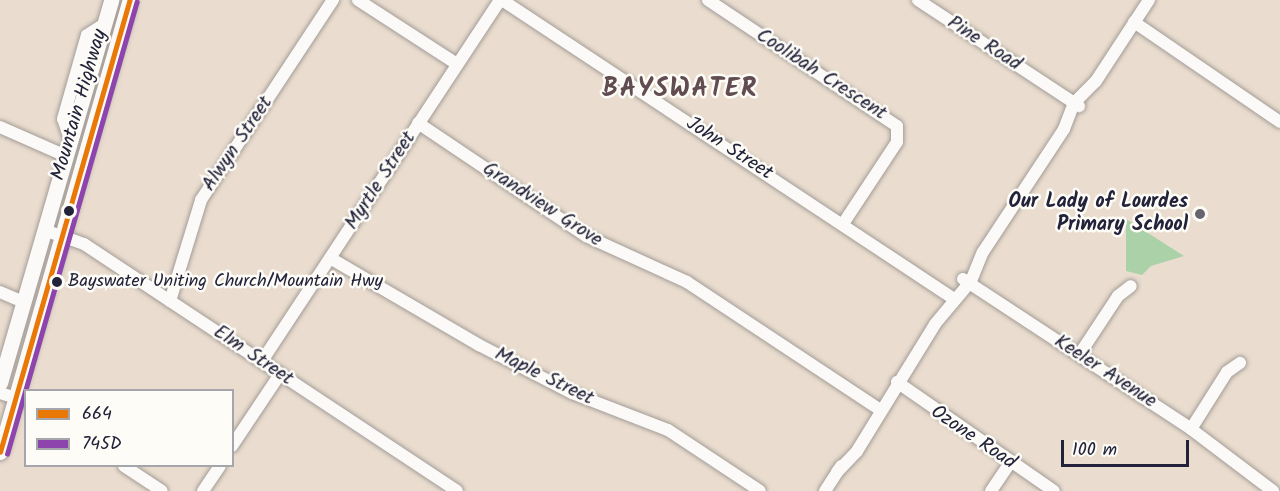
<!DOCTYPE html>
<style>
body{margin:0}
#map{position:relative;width:1280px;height:491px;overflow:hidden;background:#eaddcf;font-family:Kalam,sans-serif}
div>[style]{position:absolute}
.green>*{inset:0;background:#abd1a8}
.roads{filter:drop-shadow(0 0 2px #a39c97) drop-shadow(0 0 2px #a39c97)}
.minor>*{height:12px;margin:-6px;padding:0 6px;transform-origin:6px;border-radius:6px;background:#fcfaf8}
.major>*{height:15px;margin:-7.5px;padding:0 7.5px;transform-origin:7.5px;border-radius:7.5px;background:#fcfaf8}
.bus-1>*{height:4.5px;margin:-2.25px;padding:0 2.25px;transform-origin:2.25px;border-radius:2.25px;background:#e97806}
.bus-2>*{height:4.5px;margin:-2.25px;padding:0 2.25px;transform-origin:2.25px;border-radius:2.25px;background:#8e44ad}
.dots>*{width:16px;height:16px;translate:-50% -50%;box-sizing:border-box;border:3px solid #fdfcf7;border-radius:50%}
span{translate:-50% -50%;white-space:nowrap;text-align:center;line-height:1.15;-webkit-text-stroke:5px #fdfcf7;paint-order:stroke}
.bus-label{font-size:18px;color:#22223b}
.left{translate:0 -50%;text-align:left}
.street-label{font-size:20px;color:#22223b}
.poi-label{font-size:20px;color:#22223b;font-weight:700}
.right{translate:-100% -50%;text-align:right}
.district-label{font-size:26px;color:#614c52;font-weight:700;letter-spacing:1.5px}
.legend{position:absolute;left:24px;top:389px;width:210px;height:78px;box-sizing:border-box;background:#fdfcf7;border:2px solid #a5a5ac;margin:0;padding:8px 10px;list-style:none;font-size:18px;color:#22223b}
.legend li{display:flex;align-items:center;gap:12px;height:30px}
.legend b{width:30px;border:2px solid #a5a5ac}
.scale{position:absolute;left:1061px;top:440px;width:128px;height:27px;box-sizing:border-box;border:3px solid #22223b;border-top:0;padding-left:8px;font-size:18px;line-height:21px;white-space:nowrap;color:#22223b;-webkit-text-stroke:4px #fdfcf7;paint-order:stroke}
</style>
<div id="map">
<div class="green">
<div style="clip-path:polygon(1126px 219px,1184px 256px,1151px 266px,1142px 275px,1126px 271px)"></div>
</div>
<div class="roads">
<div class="minor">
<div style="left:358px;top:0;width:118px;rotate:32.9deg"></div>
<div style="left:502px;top:0;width:542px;rotate:33.48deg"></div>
<div style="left:708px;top:0;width:227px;rotate:33.7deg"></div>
<div style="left:897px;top:126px;width:16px;rotate:90deg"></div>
<div style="left:897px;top:142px;width:98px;rotate:123.4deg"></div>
<div style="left:918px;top:0;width:193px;rotate:33.4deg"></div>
<div style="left:1134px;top:22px;width:177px;rotate:34.4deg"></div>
<div style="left:418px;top:123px;width:202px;rotate:33.9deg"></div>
<div style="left:586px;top:236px;width:111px;rotate:24.5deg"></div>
<div style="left:687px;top:282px;width:230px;rotate:33.5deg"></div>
<div style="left:0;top:127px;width:72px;rotate:23.7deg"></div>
<div style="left:70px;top:139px;width:21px;rotate:-109deg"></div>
<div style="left:63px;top:119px;width:87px;rotate:-74.1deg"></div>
<div style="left:87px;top:35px;width:19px;rotate:-32deg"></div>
<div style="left:44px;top:230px;width:42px;rotate:19.3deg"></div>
<div style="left:84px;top:244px;width:447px;rotate:33.5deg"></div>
<div style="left:330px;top:258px;width:173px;rotate:30.3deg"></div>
<div style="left:479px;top:345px;width:105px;rotate:27.3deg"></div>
<div style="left:572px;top:393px;width:103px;rotate:21.1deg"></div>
<div style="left:668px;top:430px;width:110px;rotate:33.5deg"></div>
<div style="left:963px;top:279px;width:273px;rotate:33.3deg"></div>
<div style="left:1191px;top:429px;width:103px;rotate:37.1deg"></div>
<div style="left:0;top:292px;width:26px;rotate:23deg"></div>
<div style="left:170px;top:301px;width:106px;rotate:-72.9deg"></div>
<div style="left:201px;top:200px;width:240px;rotate:-56.6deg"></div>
<div style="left:1079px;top:355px;width:71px;rotate:-56.5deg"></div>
<div style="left:1118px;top:296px;width:16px;rotate:-38deg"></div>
<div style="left:262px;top:361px;width:432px;rotate:-56.6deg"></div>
<div style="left:897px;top:382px;width:191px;rotate:34.8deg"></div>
<div style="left:0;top:393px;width:27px;rotate:17deg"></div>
<div style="left:1191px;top:429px;width:67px;rotate:-57.7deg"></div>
<div style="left:1227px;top:372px;width:16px;rotate:-35deg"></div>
<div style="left:232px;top:446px;width:87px;rotate:-56.3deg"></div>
<div style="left:124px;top:466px;width:45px;rotate:33.3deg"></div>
<div style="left:837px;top:472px;width:29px;rotate:-46deg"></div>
<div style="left:857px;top:451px;width:149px;rotate:-58.4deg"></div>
<div style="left:935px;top:324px;width:56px;rotate:-50.1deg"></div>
<div style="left:971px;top:281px;width:31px;rotate:-68deg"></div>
<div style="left:983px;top:252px;width:147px;rotate:-56.6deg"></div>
<div style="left:1064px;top:129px;width:28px;rotate:-69deg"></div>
<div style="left:1074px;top:103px;width:31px;rotate:-45deg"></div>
<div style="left:1096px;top:81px;width:97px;rotate:-56.8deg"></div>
<div style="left:203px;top:491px;width:30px;rotate:-56deg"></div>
<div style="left:825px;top:491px;width:30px;rotate:-57deg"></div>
<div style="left:991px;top:491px;width:34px;rotate:-56deg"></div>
</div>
<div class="major">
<div style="left:0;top:383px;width:399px;rotate:-73.8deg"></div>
<div style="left:0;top:452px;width:470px;rotate:-74deg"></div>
</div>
</div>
<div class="bus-1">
<div style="left:0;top:452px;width:470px;rotate:-74deg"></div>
</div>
<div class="bus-2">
<div style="left:7px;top:454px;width:470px;rotate:-74deg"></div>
</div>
<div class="dots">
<div style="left:69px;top:211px;background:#22223b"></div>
<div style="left:1200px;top:214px;background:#68636f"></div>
<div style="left:57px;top:282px;background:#22223b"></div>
</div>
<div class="bus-label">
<span class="left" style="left:68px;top:282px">Bayswater Uniting Church/Mountain Hwy</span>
</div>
<div class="street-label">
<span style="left:984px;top:44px;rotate:33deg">Pine Road</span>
<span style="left:821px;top:75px;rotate:33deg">Coolibah Crescent</span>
<span style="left:80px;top:105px;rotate:-74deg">Mountain Highway</span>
<span style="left:238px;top:144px;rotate:-56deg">Alwyn Street</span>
<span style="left:729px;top:149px;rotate:33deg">John Street</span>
<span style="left:381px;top:181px;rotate:-57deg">Myrtle Street</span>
<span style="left:542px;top:205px;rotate:33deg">Grandview Grove</span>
<span style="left:253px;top:356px;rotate:34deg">Elm Street</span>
<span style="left:1105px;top:372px;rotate:33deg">Keeler Avenue</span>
<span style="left:544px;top:377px;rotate:26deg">Maple Street</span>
<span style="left:973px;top:438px;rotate:34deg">Ozone Road</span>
</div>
<div class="poi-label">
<span class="right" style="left:1188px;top:214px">Our Lady of Lourdes<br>Primary School</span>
</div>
<div class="district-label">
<span style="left:680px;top:90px">BAYSWATER</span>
</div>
<ul class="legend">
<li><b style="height:8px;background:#e97806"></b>664</li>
<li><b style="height:8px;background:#8e44ad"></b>745D</li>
</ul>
<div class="scale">100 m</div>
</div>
